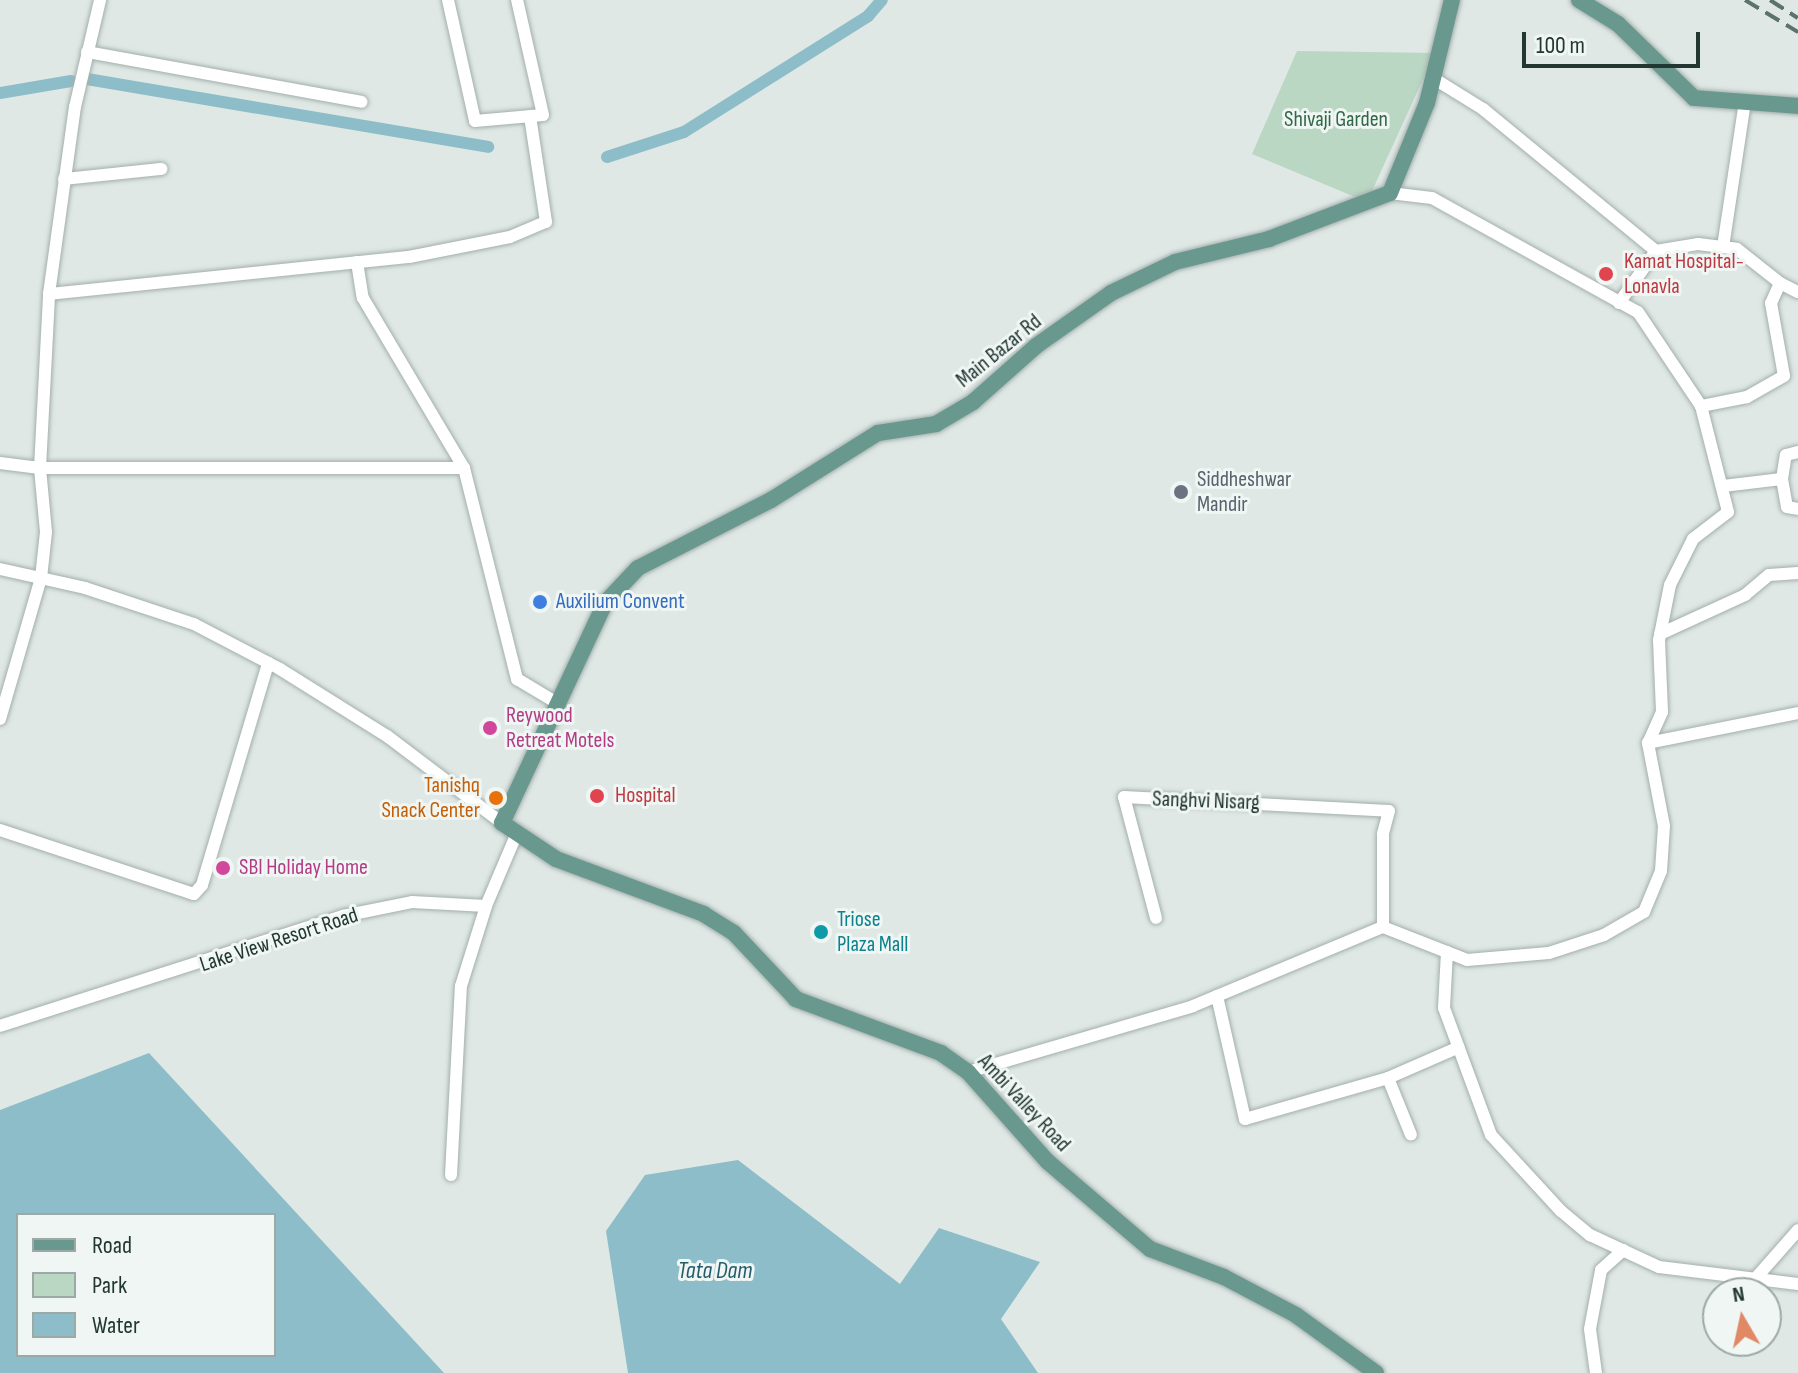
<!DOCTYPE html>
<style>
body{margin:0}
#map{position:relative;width:1798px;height:1373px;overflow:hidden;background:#dfe8e5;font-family:"Sofia Sans Condensed",sans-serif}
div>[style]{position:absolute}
.green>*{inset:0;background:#bad7c3}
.water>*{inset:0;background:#8dbdc8}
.canal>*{height:12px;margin:-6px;padding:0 6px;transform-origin:6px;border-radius:6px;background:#8dbdc8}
.roads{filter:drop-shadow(0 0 2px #a3afac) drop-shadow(0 0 2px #a3afac)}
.minor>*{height:12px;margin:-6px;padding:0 6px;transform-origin:6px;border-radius:6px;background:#fff}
.major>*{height:16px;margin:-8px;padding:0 8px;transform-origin:8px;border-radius:8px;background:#69998e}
.rail>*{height:4px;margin-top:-2px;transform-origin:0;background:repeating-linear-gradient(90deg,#5c726d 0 16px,transparent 0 24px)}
.dots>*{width:22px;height:22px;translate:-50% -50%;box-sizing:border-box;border:4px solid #eff6f3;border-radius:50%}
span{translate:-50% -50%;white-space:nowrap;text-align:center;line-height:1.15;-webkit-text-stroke:6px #eff6f3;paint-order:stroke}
.park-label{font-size:22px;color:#316849}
.health-label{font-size:22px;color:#be3a42}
.left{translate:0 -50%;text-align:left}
.street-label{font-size:22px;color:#223632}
.worship-label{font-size:22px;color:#5b616d}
.shop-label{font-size:22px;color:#366cbe}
.hotel-label{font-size:22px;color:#b23c85}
.food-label{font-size:22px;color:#c56008}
.right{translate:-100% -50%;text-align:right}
.culture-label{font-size:22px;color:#0d838f}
.water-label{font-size:24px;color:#245c6b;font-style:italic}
.legend{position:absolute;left:16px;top:1213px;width:260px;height:144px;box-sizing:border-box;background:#eff6f3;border:2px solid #9da9a6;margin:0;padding:10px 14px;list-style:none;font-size:24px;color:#223632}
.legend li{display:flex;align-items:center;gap:16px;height:40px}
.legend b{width:40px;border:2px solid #9da9a6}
.north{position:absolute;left:1702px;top:1277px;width:80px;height:80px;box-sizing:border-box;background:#eff6f3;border:2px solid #9da9a6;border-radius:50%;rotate:351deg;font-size:22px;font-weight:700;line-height:32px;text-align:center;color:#223632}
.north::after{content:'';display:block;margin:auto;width:28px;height:36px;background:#e18865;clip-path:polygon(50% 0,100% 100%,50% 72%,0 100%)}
.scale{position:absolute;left:1522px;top:32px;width:178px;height:36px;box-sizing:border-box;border:4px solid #223632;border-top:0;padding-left:10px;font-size:24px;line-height:28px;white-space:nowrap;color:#223632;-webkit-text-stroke:6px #eff6f3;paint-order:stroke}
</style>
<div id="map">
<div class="green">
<div style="clip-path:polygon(1297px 51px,1435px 53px,1367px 202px,1252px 154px)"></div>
</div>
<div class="water">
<div style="clip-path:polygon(evenodd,149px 1053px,444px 1373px,0 1373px,0 1110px,149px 1053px,18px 1215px,274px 1215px,274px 1355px,18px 1355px,18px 1215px)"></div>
<div style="clip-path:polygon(738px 1160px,900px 1284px,939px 1228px,1040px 1262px,1001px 1319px,1038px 1373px,628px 1373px,606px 1231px,645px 1175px)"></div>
</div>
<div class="canal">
<div style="left:87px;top:79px;width:407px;rotate:9.6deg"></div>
<div style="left:0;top:93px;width:72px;rotate:-9.6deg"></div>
<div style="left:607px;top:157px;width:81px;rotate:-18deg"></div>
<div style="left:684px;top:132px;width:218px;rotate:-32.2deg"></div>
<div style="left:868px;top:16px;width:21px;rotate:-49deg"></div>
</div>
<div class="roads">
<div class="minor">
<div style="left:448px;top:0;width:124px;rotate:77.4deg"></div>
<div style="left:475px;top:121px;width:68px;rotate:-5deg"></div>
<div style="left:543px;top:115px;width:118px;rotate:-102.7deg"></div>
<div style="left:87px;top:52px;width:279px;rotate:10.3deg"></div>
<div style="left:1433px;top:78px;width:59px;rotate:31.8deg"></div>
<div style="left:1483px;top:109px;width:224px;rotate:39.4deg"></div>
<div style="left:64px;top:179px;width:98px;rotate:-5.9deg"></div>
<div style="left:1390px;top:193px;width:42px;rotate:6.8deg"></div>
<div style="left:1432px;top:198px;width:235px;rotate:29deg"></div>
<div style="left:1638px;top:312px;width:113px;rotate:56.2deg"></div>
<div style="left:1701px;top:406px;width:109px;rotate:75.7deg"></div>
<div style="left:1728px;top:512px;width:44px;rotate:142.4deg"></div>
<div style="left:1693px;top:539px;width:51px;rotate:116.6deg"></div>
<div style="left:1670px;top:585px;width:56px;rotate:101.3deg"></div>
<div style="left:1659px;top:640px;width:72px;rotate:87.6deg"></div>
<div style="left:1662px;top:712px;width:34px;rotate:114deg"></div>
<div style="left:1723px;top:247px;width:147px;rotate:-81.4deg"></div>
<div style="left:357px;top:262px;width:36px;rotate:81deg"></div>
<div style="left:363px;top:298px;width:198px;rotate:59.3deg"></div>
<div style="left:1780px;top:283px;width:20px;rotate:27deg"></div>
<div style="left:49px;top:294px;width:362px;rotate:-5.9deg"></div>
<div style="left:409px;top:257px;width:103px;rotate:-11.2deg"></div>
<div style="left:510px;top:237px;width:39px;rotate:-23deg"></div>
<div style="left:546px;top:222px;width:107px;rotate:-98.6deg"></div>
<div style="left:1619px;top:303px;width:64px;rotate:-54.6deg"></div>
<div style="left:1656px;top:251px;width:43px;rotate:-9.5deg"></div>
<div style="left:1698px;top:244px;width:39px;rotate:7deg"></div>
<div style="left:1737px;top:249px;width:55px;rotate:38.3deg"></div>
<div style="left:1780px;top:283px;width:22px;rotate:114deg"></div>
<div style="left:1771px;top:303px;width:74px;rotate:79.9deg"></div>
<div style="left:1784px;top:376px;width:43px;rotate:150.4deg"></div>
<div style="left:1747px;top:397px;width:47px;rotate:168.9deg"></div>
<div style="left:0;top:463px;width:40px;rotate:7.1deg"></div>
<div style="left:40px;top:468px;width:424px"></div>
<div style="left:464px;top:468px;width:218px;rotate:75.9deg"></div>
<div style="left:517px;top:679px;width:47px;rotate:31deg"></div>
<div style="left:1782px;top:479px;width:24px;rotate:-81deg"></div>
<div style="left:1786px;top:455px;width:12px;rotate:-14deg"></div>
<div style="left:1723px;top:486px;width:59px;rotate:-6.8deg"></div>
<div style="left:1782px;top:479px;width:28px;rotate:80deg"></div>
<div style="left:1787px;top:507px;width:11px;rotate:10deg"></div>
<div style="left:0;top:569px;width:87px;rotate:12.6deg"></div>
<div style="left:85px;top:588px;width:115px;rotate:18.3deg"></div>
<div style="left:194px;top:624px;width:97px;rotate:27.6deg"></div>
<div style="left:280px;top:669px;width:126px;rotate:32.1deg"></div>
<div style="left:387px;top:736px;width:144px;rotate:37.1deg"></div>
<div style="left:1660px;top:634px;width:94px;rotate:-24.6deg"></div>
<div style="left:1745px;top:595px;width:31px;rotate:-40deg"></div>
<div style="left:1769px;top:575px;width:29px;rotate:-4deg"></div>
<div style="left:0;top:719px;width:147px;rotate:-73.8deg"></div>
<div style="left:41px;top:578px;width:46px;rotate:-83.8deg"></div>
<div style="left:46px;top:532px;width:64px;rotate:-95.4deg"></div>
<div style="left:40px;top:468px;width:174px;rotate:-87deg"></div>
<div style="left:49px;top:294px;width:189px;rotate:-82.1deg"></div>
<div style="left:75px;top:107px;width:110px;rotate:-76.8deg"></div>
<div style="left:0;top:830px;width:204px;rotate:18.3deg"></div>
<div style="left:194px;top:894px;width:12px;rotate:-48deg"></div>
<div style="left:202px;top:885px;width:232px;rotate:-73.4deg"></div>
<div style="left:1156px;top:918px;width:125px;rotate:-104.8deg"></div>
<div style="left:1124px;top:797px;width:265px;rotate:3deg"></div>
<div style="left:1389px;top:811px;width:24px;rotate:105deg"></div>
<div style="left:1383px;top:834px;width:93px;rotate:90deg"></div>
<div style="left:1447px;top:952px;width:56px;rotate:93.1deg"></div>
<div style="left:1444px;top:1008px;width:135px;rotate:69.7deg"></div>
<div style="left:1491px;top:1135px;width:103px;rotate:47.4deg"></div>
<div style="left:1561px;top:1211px;width:38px;rotate:40deg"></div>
<div style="left:1590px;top:1235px;width:76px;rotate:24.9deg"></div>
<div style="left:1659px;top:1267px;width:140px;rotate:7deg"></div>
<div style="left:1217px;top:996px;width:126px;rotate:77.2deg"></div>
<div style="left:1245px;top:1119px;width:149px;rotate:-16deg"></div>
<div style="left:1388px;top:1078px;width:77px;rotate:-23.6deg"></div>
<div style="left:0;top:1026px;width:360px;rotate:-17.8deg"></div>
<div style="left:343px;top:916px;width:70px;rotate:-11.5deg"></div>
<div style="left:412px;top:902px;width:74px;rotate:3.1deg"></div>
<div style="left:486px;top:906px;width:79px;rotate:-67deg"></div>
<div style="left:968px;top:1072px;width:234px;rotate:-16.3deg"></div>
<div style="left:1193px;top:1006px;width:206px;rotate:-22.6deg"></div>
<div style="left:1383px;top:927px;width:90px;rotate:21.4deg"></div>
<div style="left:1467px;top:960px;width:82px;rotate:-4.9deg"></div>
<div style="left:1549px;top:953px;width:58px;rotate:-18.1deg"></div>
<div style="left:1604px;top:935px;width:46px;rotate:-29.9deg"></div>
<div style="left:1644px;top:912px;width:44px;rotate:-67.5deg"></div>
<div style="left:1661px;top:871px;width:45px;rotate:-86.2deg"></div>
<div style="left:1664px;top:826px;width:85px;rotate:-100.9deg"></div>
<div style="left:1648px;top:743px;width:153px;rotate:-11.3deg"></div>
<div style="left:1388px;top:1078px;width:61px;rotate:68deg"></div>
<div style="left:451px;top:1175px;width:189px;rotate:-87deg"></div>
<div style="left:461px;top:986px;width:84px;rotate:-72.6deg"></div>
<div style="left:1755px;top:1279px;width:65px;rotate:-48.7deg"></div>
<div style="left:1596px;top:1373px;width:44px;rotate:-97.8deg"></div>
<div style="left:1590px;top:1329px;width:60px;rotate:-79.4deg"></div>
<div style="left:1601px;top:1270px;width:30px;rotate:-42deg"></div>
</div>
<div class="major">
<div style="left:1579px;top:0;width:46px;rotate:31.6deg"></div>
<div style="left:1618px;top:24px;width:106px;rotate:44.2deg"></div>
<div style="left:1694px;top:98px;width:104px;rotate:4.4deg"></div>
<div style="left:1376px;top:1373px;width:99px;rotate:-144.1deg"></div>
<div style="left:1296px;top:1315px;width:81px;rotate:-152.2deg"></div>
<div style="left:1224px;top:1277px;width:79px;rotate:-159.3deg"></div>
<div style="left:1150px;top:1249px;width:135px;rotate:-139.5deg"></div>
<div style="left:1047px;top:1161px;width:119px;rotate:-131.6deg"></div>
<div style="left:968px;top:1072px;width:33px;rotate:-145deg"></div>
<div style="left:941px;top:1053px;width:155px;rotate:-159.6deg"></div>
<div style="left:796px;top:999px;width:91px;rotate:-133.2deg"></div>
<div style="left:734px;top:933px;width:36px;rotate:-148deg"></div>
<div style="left:704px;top:914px;width:158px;rotate:-159.6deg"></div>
<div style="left:556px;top:859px;width:65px;rotate:-146.3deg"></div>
<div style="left:502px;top:823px;width:243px;rotate:-64.9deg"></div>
<div style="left:605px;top:603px;width:48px;rotate:-46.7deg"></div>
<div style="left:638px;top:568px;width:149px;rotate:-27.1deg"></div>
<div style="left:771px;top:500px;width:126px;rotate:-32.1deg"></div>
<div style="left:878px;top:433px;width:59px;rotate:-8.8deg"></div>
<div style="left:936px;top:424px;width:43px;rotate:-30.7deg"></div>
<div style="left:973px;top:402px;width:84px;rotate:-41.6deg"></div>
<div style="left:1036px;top:346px;width:92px;rotate:-35.2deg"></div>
<div style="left:1111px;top:293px;width:71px;rotate:-25.8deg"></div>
<div style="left:1175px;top:262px;width:97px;rotate:-13.7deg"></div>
<div style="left:1269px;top:239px;width:129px;rotate:-20.8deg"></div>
<div style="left:1390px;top:193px;width:97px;rotate:-67.7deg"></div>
<div style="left:1427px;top:103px;width:106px;rotate:-76.4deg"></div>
</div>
</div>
<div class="rail">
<div style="left:1745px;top:0;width:62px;rotate:31.1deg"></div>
<div style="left:1770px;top:0;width:33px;rotate:33deg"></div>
</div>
<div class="dots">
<div style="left:1606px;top:274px;background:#e0444e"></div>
<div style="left:1181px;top:492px;background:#6b7280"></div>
<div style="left:540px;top:602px;background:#3f7fe0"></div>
<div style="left:490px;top:728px;background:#d1479c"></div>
<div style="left:597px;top:796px;background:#e0444e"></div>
<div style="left:496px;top:798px;background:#e8710a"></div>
<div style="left:223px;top:868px;background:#d1479c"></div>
<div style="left:821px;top:932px;background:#0f9aa8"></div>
</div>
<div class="park-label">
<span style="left:1336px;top:120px">Shivaji Garden</span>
</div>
<div class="health-label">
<span class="left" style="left:1624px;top:274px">Kamat Hospital-<br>Lonavla</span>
<span class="left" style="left:615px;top:796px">Hospital</span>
</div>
<div class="street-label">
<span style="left:999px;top:351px;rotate:-39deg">Main Bazar Rd</span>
<span style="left:1206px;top:801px;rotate:2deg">Sanghvi Nisarg</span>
<span style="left:279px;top:940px;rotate:-18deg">Lake View Resort Road</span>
<span style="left:1024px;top:1103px;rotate:47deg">Ambi Valley Road</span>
</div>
<div class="worship-label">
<span class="left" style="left:1197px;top:492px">Siddheshwar<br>Mandir</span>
</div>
<div class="shop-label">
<span class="left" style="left:556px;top:602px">Auxilium Convent</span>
</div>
<div class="hotel-label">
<span class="left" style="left:506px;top:728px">Reywood<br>Retreat Motels</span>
<span class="left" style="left:239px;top:868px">SBI Holiday Home</span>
</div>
<div class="food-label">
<span class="right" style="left:480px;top:798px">Tanishq<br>Snack Center</span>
</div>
<div class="culture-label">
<span class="left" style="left:837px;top:932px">Triose<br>Plaza Mall</span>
</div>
<div class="water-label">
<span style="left:715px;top:1271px">Tata Dam</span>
</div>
<ul class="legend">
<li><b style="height:10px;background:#69998e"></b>Road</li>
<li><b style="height:22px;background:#bad7c3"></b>Park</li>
<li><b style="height:22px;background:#8dbdc8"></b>Water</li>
</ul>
<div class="north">N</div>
<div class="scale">100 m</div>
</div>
